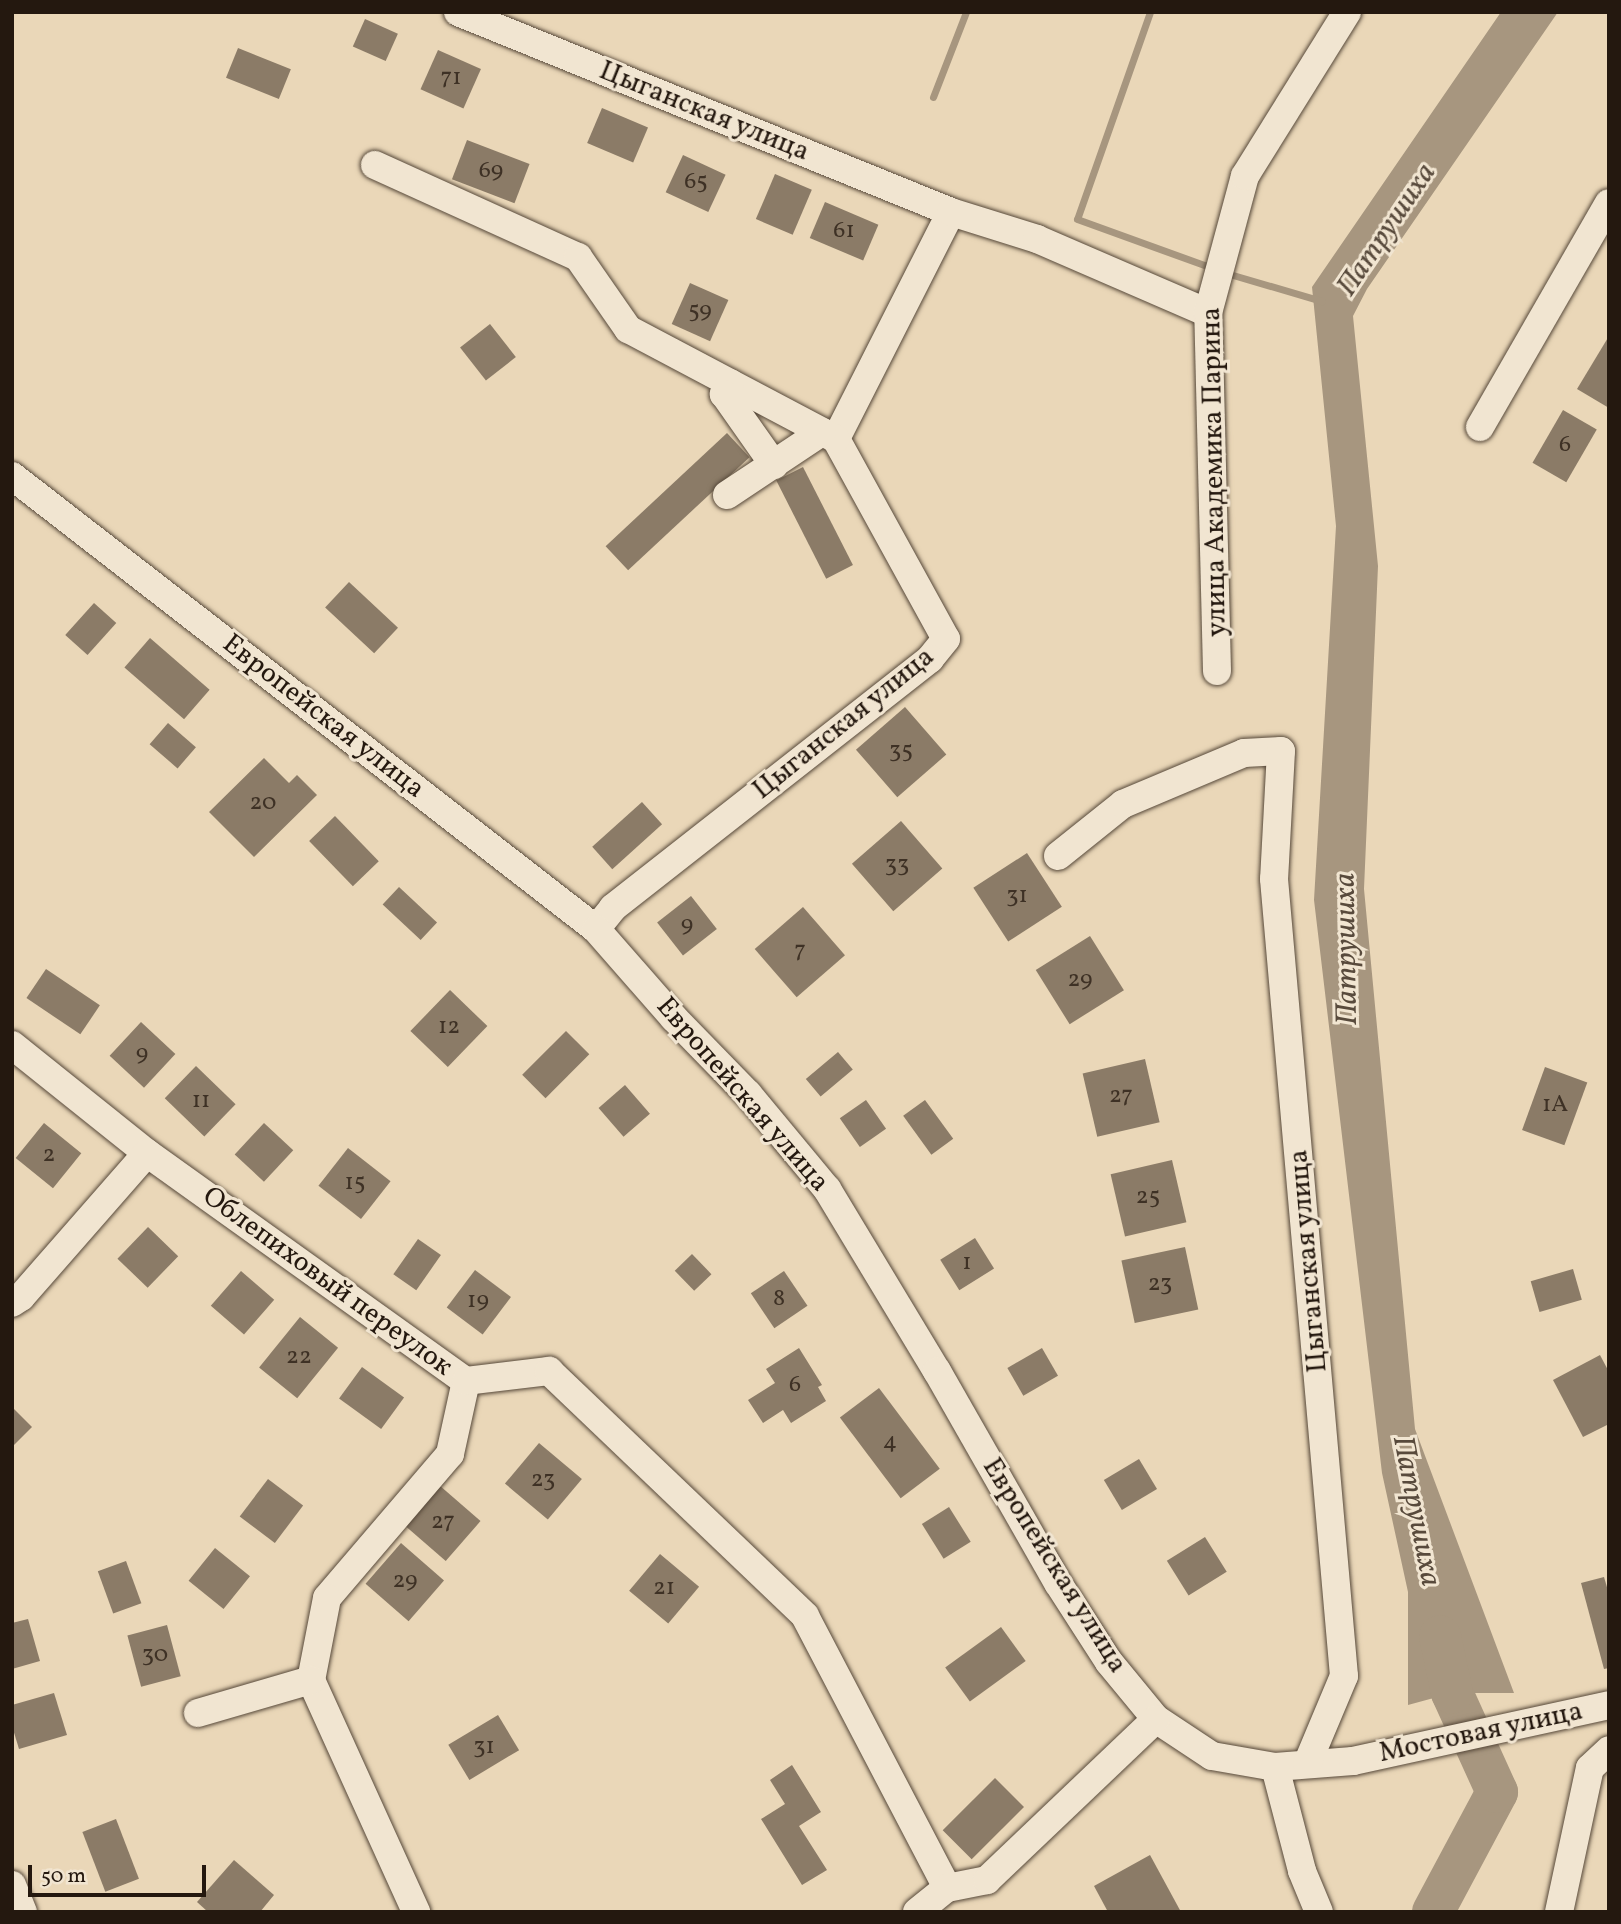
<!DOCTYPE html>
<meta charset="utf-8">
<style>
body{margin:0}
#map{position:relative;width:1621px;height:1924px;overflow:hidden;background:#ead7b8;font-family:Vollkorn,serif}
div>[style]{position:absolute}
.water>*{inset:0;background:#a7967f}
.stream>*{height:7px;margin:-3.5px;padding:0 3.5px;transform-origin:3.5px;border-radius:3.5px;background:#a7967f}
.river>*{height:42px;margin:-21px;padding:0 21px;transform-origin:21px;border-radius:21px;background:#a7967f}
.building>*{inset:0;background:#8b7b67;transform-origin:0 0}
.roads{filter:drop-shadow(0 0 2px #564839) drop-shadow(0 0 2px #564839)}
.minor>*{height:28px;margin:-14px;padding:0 14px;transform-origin:14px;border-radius:14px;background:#f1e5d1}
span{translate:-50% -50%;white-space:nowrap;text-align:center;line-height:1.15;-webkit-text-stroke:6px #f1e5d1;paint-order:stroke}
.number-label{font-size:24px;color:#3e3125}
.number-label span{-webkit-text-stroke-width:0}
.street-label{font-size:28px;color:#24180f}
.water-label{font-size:30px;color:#584a3c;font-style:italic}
.frame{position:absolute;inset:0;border:14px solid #24180f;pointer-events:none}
.scale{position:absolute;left:28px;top:1865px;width:178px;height:32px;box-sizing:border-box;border:4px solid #24180f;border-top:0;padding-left:9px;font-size:21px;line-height:24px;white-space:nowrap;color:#24180f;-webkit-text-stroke:5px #f1e5d1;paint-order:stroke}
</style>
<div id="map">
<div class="water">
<div style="clip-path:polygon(1501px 12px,1558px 12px,1367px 289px,1353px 316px,1378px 566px,1364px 889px,1415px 1429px,1514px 1693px,1452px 1693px,1408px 1705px,1408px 1592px,1382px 1473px,1314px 900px,1336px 526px,1312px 287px)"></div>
</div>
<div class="stream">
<div style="left:1150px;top:12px;width:219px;rotate:109.4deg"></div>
<div style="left:1077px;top:219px;width:147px;rotate:19.9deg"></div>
<div style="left:933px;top:97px;width:91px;rotate:-68.8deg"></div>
<div style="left:1226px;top:273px;width:100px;rotate:16.3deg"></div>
</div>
<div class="river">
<div style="left:1433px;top:1912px;width:136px;rotate:-61.9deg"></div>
<div style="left:1497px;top:1792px;width:109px;rotate:-114.4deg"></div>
<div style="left:1452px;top:1693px;width:58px;rotate:-101.9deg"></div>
</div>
<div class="building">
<div style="left:365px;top:19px;width:36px;height:30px;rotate:24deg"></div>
<div style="left:238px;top:48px;width:57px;height:32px;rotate:22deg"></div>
<div style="left:438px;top:50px;width:47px;height:43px;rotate:24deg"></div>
<div style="left:602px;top:108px;width:50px;height:38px;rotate:23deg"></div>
<div style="left:467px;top:140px;width:67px;height:42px;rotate:21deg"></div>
<div style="left:683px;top:155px;width:47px;height:41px;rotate:25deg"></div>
<div style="left:775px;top:174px;width:40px;height:49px;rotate:23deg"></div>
<div style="left:825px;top:202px;width:58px;height:39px;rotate:23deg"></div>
<div style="left:690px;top:283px;width:42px;height:45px;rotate:24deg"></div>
<div style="left:490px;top:324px;width:42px;height:38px;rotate:52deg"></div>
<div style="clip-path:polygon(1609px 336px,1609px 408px,1577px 389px)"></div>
<div style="left:1563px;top:410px;width:39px;height:61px;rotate:30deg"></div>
<div style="left:727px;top:433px;width:33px;height:166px;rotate:47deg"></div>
<div style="left:803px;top:467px;width:110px;height:30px;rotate:63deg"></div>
<div style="left:349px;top:582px;width:67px;height:35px;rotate:43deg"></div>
<div style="left:94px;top:603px;width:30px;height:43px;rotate:42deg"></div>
<div style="left:150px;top:638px;width:79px;height:39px;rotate:41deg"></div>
<div style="left:905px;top:707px;width:63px;height:65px;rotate:49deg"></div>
<div style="left:168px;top:723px;width:37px;height:28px;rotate:41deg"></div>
<div style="clip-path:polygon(264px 758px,289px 783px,297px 775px,317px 795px,254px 857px,209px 812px)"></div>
<div style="left:642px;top:802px;width:30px;height:67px;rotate:48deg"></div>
<div style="left:335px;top:816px;width:63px;height:36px;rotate:46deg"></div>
<div style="left:901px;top:821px;width:63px;height:65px;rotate:49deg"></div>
<div style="left:1027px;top:853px;width:64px;height:64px;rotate:57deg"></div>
<div style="left:399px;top:887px;width:52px;height:24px;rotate:43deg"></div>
<div style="left:691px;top:896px;width:42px;height:43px;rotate:52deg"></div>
<div style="left:803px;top:907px;width:64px;height:64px;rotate:49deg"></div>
<div style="left:1090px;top:936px;width:64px;height:64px;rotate:58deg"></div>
<div style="left:46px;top:969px;width:65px;height:35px;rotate:34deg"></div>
<div style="left:450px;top:990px;width:52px;height:57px;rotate:44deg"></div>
<div style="left:141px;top:1022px;width:47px;height:46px;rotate:43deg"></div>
<div style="left:566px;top:1031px;width:33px;height:62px;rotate:45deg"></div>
<div style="left:838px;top:1052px;width:23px;height:42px;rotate:50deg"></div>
<div style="left:1145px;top:1059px;width:65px;height:64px;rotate:77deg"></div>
<div style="left:196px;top:1066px;width:55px;height:45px;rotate:44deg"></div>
<div style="left:1545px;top:1067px;width:45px;height:67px;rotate:20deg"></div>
<div style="left:625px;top:1085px;width:38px;height:35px;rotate:49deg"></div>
<div style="left:866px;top:1100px;width:35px;height:32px;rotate:55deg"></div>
<div style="left:925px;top:1100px;width:48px;height:27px;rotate:54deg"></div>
<div style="left:44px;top:1123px;width:48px;height:45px;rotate:39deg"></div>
<div style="left:264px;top:1123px;width:40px;height:43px;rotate:43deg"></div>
<div style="left:348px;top:1148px;width:54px;height:48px;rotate:38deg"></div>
<div style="left:1172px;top:1160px;width:64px;height:63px;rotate:77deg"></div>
<div style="left:148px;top:1227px;width:42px;height:44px;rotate:44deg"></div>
<div style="left:975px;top:1238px;width:36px;height:41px;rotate:58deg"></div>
<div style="left:418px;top:1239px;width:28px;height:43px;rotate:35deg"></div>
<div style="left:1185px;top:1247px;width:64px;height:65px;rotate:78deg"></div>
<div style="left:692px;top:1254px;width:28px;height:24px;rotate:46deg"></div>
<div style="left:1573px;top:1269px;width:32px;height:44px;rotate:74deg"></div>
<div style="left:475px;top:1270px;width:45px;height:47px;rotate:37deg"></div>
<div style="left:241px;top:1271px;width:44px;height:46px;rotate:41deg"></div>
<div style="left:784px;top:1271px;width:42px;height:40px;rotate:56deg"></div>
<div style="left:300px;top:1317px;width:49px;height:65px;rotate:39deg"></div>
<div style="clip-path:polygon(799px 1348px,822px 1385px,818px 1387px,826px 1401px,791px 1423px,783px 1410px,763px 1423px,748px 1400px,775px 1383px,766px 1369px)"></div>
<div style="left:1042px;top:1348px;width:32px;height:40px;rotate:60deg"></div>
<div style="clip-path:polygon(1600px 1355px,1609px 1372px,1609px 1424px,1583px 1437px,1553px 1380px)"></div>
<div style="left:362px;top:1367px;width:52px;height:39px;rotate:36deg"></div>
<div style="left:879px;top:1388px;width:101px;height:49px;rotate:53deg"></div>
<div style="clip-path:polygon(12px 1407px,32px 1427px,12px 1447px)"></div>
<div style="left:539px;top:1443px;width:56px;height:53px;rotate:40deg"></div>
<div style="left:1139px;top:1459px;width:35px;height:41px;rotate:59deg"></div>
<div style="left:268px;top:1479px;width:44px;height:47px;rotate:37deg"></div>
<div style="left:439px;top:1485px;width:55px;height:53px;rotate:41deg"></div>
<div style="left:949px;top:1507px;width:41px;height:32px;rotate:58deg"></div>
<div style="left:1205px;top:1537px;width:41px;height:45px;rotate:58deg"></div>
<div style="left:401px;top:1543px;width:57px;height:54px;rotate:41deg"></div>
<div style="left:215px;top:1548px;width:45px;height:42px;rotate:39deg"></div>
<div style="left:660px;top:1554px;width:51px;height:48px;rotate:40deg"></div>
<div style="left:126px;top:1561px;width:45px;height:30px;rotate:70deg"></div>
<div style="clip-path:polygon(1604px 1577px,1609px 1594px,1609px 1668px,1604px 1669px,1581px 1583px)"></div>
<div style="clip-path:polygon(28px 1619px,40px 1661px,12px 1669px,12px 1623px)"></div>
<div style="left:167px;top:1625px;width:53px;height:41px;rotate:75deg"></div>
<div style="left:1001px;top:1627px;width:42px;height:69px;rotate:54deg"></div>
<div style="clip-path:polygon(54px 1693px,67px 1735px,19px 1749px,12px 1726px,12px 1705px)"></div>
<div style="left:498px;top:1715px;width:41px;height:58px;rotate:59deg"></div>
<div style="clip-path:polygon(792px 1765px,821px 1812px,799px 1826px,827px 1870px,802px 1885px,761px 1819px,785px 1804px,770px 1780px)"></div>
<div style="left:995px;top:1778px;width:41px;height:74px;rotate:45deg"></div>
<div style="left:116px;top:1819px;width:64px;height:36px;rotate:69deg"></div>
<div style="clip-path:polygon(1150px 1855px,1181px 1912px,1108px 1912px,1094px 1886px)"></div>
<div style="clip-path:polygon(234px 1860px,274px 1895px,260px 1912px,208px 1912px,197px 1902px)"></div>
</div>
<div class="roads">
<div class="minor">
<div style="left:458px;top:12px;width:532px;rotate:22.08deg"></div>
<div style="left:951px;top:212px;width:254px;rotate:116.9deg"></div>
<div style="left:836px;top:439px;width:228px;rotate:61.2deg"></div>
<div style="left:946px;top:639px;width:26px;rotate:129deg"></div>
<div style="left:930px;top:659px;width:403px;rotate:141.9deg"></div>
<div style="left:613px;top:908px;width:27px;rotate:129deg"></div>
<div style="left:375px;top:165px;width:223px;rotate:24.4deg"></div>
<div style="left:578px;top:257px;width:88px;rotate:55.2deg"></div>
<div style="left:628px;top:329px;width:235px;rotate:27.9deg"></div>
<div style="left:951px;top:212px;width:90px;rotate:17.4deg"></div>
<div style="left:1037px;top:239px;width:186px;rotate:23.4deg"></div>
<div style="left:730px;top:383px;width:13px;rotate:119deg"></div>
<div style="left:724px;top:394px;width:87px;rotate:54.8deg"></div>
<div style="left:1480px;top:427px;width:258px;rotate:-60.1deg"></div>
<div style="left:12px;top:476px;width:739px;rotate:37.8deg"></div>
<div style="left:596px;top:929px;width:118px;rotate:48.8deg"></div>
<div style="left:674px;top:1018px;width:106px;rotate:45.8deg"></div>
<div style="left:748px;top:1094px;width:124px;rotate:50.3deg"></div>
<div style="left:827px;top:1189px;width:213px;rotate:58.9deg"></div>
<div style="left:937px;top:1371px;width:244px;rotate:60.3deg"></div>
<div style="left:1058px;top:1583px;width:94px;rotate:57.2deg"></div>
<div style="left:1109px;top:1662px;width:74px;rotate:50.5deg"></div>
<div style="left:1156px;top:1719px;width:67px;rotate:33.5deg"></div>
<div style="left:1212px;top:1756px;width:64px;rotate:9.9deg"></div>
<div style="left:1275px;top:1767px;width:78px;rotate:-4.4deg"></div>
<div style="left:1353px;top:1761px;width:262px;rotate:-12.3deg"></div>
<div style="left:727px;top:495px;width:114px;rotate:-33.6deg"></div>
<div style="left:1217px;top:671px;width:358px;rotate:-91.4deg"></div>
<div style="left:1208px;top:313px;width:142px;rotate:-74.9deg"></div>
<div style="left:1245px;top:176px;width:193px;rotate:-58.1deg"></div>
<div style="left:1058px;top:856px;width:83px;rotate:-38.7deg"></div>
<div style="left:1123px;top:804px;width:131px;rotate:-22.9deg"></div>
<div style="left:1244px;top:753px;width:37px;rotate:-3deg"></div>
<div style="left:1281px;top:751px;width:128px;rotate:93.1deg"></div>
<div style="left:1274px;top:879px;width:800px;rotate:84.98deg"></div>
<div style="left:1344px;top:1676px;width:95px;rotate:112.8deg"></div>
<div style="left:12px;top:1045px;width:173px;rotate:38.7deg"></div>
<div style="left:147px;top:1153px;width:392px;rotate:35.6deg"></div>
<div style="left:466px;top:1381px;width:75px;rotate:102.4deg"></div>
<div style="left:450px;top:1454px;width:189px;rotate:130.5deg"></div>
<div style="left:327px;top:1598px;width:84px;rotate:101deg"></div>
<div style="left:311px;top:1680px;width:255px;rotate:65.6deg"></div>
<div style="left:12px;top:1303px;width:11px;rotate:-34deg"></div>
<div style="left:21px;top:1297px;width:191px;rotate:-48.8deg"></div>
<div style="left:466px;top:1381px;width:84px;rotate:-6.9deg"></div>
<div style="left:549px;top:1371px;width:354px;rotate:43.7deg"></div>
<div style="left:805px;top:1616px;width:307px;rotate:62.4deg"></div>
<div style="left:198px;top:1713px;width:118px;rotate:-16.3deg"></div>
<div style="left:1275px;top:1767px;width:107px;rotate:75.4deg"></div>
<div style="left:1302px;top:1871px;width:44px;rotate:67.5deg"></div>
<div style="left:12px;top:1885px;width:29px;rotate:68deg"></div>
<div style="left:917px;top:1912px;width:38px;rotate:-39deg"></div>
<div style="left:947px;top:1888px;width:41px;rotate:-11.3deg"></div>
<div style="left:987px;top:1880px;width:233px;rotate:-43.6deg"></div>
<div style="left:1559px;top:1912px;width:147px;rotate:-77.9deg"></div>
<div style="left:1590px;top:1768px;width:26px;rotate:-43deg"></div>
</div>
</div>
<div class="number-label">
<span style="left:451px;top:79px">71</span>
<span style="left:491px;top:172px">69</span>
<span style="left:696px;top:183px">65</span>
<span style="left:844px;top:232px">61</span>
<span style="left:700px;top:312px">59</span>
<span style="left:1565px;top:446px">6</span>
<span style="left:901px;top:752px">35</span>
<span style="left:263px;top:804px">20</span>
<span style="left:897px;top:866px">33</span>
<span style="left:1017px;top:897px">31</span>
<span style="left:687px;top:926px">9</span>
<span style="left:800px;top:952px">7</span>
<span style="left:1080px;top:981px">29</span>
<span style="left:449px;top:1028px">12</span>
<span style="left:142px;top:1055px">9</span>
<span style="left:1121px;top:1097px">27</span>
<span style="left:201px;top:1102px">11</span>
<span style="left:1555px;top:1106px">1А</span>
<span style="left:49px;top:1156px">2</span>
<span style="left:355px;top:1184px">15</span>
<span style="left:1148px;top:1198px">25</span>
<span style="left:967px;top:1264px">1</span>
<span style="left:1160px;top:1285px">23</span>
<span style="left:779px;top:1300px">8</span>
<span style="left:478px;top:1302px">19</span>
<span style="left:299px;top:1358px">22</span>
<span style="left:795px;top:1386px">6</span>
<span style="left:890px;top:1443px">4</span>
<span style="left:543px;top:1481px">23</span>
<span style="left:443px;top:1523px">27</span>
<span style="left:405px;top:1582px">29</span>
<span style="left:664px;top:1589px">21</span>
<span style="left:155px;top:1656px">30</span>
<span style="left:484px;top:1748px">31</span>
</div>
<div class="street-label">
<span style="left:704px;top:112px;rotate:22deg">Цыганская улица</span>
<span style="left:1215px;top:472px;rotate:-91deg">улица Академика Парина</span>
<span style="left:323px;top:717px;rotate:38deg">Европейская улица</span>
<span style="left:844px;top:724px;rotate:-39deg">Цыганская улица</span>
<span style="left:742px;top:1095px;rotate:49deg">Европейская улица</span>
<span style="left:1309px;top:1261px;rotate:-95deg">Цыганская улица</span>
<span style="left:327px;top:1282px;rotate:36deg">Облепиховый переулок</span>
<span style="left:1054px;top:1566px;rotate:58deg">Европейская улица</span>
<span style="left:1481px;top:1733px;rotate:-12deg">Мостовая улица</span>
</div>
<div class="water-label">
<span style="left:1387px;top:230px;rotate:-56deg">Патрушиха</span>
<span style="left:1347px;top:949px;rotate:-91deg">Патрушиха</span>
<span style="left:1416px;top:1511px;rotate:79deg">Патрушиха</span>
</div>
<div class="frame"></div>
<div class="scale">50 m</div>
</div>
